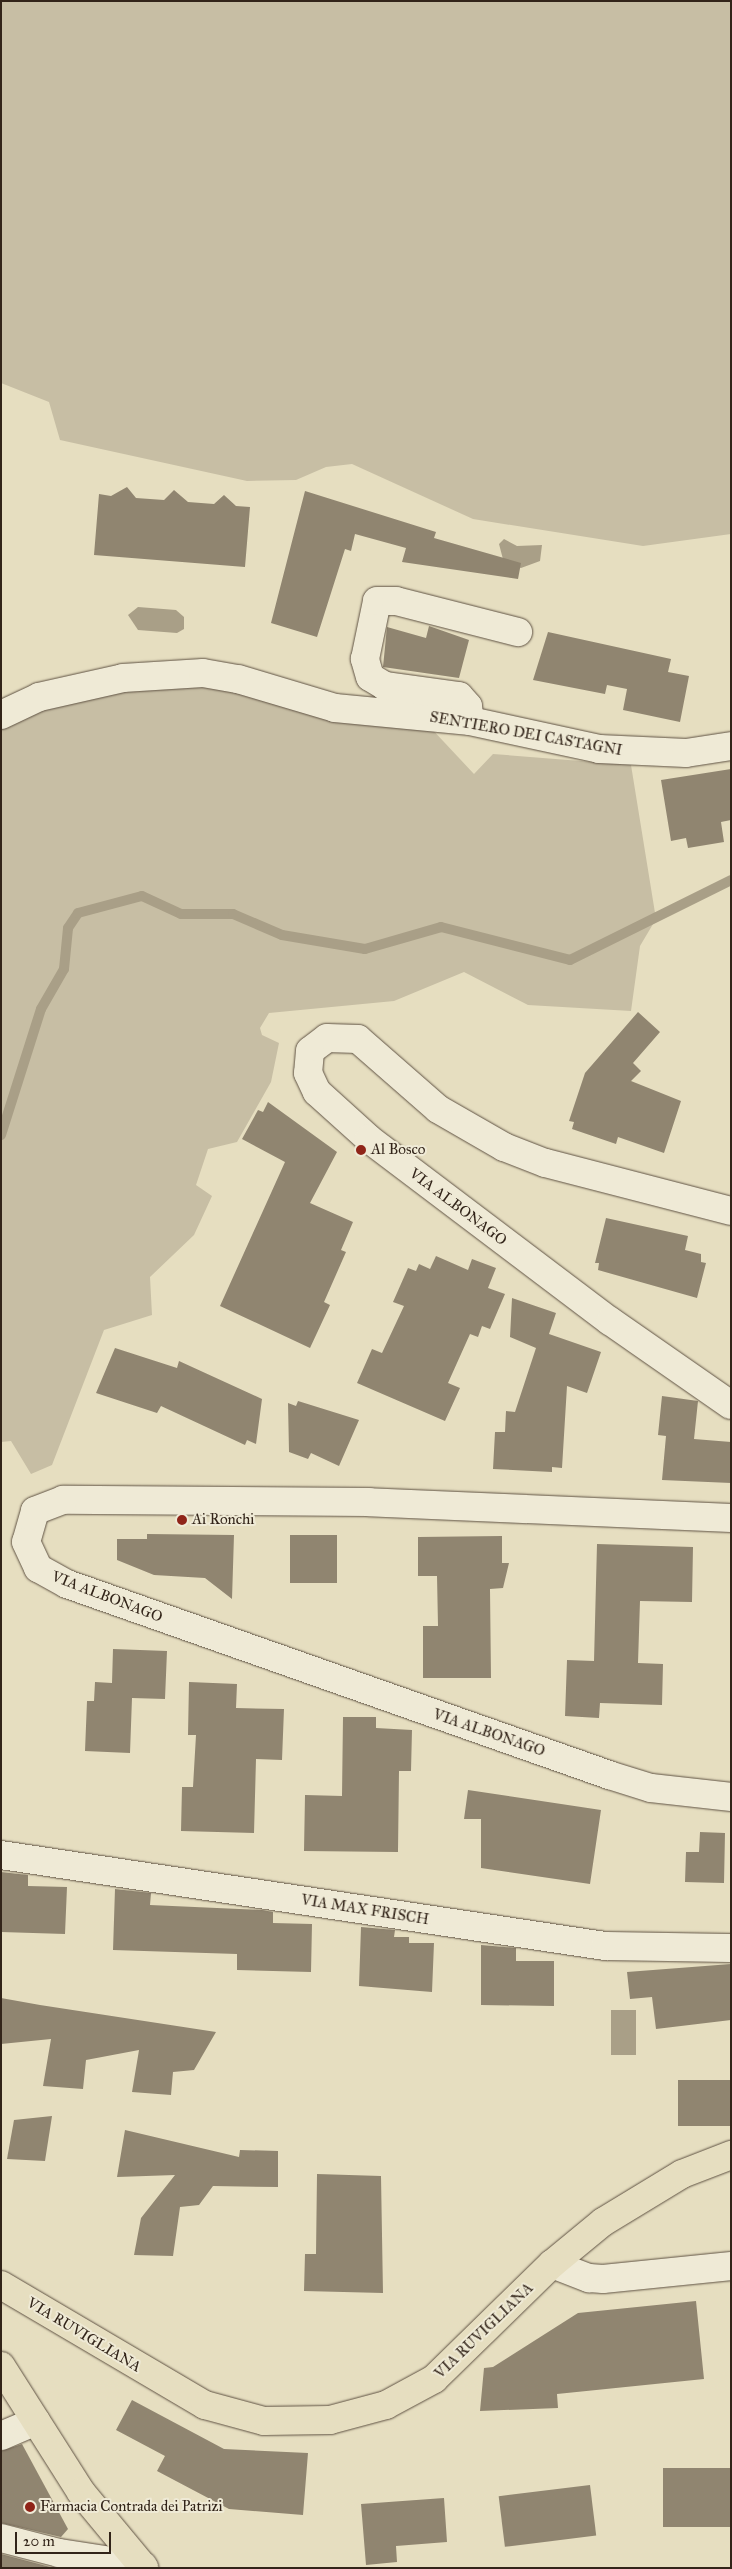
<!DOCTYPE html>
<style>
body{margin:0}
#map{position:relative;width:732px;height:2569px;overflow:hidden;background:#e6dec0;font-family:"IM FELL Great Primer",serif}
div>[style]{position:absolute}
.green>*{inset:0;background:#c7bea4}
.water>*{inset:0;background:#a99f87;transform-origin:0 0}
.stream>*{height:10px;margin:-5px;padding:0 5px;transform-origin:5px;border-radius:5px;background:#a99f87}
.building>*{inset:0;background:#908570;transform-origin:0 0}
.roads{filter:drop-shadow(0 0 1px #5f5243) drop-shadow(0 0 1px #5f5243)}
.minor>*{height:28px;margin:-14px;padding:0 14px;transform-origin:14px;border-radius:14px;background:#efead6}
.major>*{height:28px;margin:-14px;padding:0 14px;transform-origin:14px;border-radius:14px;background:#e6dec0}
.dots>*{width:14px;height:14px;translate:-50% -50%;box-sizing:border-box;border:2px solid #efead6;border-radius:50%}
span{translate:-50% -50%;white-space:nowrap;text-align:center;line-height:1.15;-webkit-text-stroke:4px #efead6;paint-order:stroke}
.street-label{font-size:15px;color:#322419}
.poi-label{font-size:15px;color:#322419}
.left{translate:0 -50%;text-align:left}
.frame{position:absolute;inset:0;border:2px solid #322419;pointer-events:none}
.scale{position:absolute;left:15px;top:2532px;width:96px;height:22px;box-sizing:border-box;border:2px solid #322419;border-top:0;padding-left:6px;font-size:15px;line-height:18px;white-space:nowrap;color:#322419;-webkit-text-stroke:4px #efead6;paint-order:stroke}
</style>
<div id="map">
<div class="green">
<div style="clip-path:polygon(1px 1px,731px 1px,731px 534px,643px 546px,473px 519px,352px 464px,326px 467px,296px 480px,247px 481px,60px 440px,49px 402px,1px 383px)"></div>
<div style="clip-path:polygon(202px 683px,429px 726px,474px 774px,493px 754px,631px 765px,656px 919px,640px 946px,631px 1011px,528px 1005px,464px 972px,394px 1001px,269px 1013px,260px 1028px,262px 1035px,279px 1043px,271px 1082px,237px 1142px,208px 1149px,196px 1185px,212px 1196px,194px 1235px,150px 1277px,152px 1315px,104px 1330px,52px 1465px,31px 1474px,11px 1441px,1px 1442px,1px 726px,44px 706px,126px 687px)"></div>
</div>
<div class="water">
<div style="clip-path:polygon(504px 539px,517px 546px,542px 545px,540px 561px,521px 568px,504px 563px,499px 544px)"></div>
<div style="clip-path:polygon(138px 607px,176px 610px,184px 617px,184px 629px,177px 633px,138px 630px,128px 615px)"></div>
<div style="left:611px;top:2010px;width:25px;height:45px"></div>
</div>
<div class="stream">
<div style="left:1px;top:1135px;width:132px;rotate:-72.4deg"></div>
<div style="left:41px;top:1009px;width:46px;rotate:-60.1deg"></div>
<div style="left:64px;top:969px;width:41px;rotate:-84.4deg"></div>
<div style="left:68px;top:928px;width:18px;rotate:-56deg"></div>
<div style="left:78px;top:913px;width:66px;rotate:-14.9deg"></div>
<div style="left:142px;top:896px;width:43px;rotate:24.8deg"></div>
<div style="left:181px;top:914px;width:52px"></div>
<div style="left:233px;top:914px;width:53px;rotate:23.2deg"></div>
<div style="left:282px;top:935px;width:84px;rotate:9.6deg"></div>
<div style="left:365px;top:949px;width:79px;rotate:-16.1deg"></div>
<div style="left:441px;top:927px;width:133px;rotate:14.3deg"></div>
<div style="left:570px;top:960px;width:180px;rotate:-26.4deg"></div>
</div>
<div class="building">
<div style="clip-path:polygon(127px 487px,136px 498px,164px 500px,174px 490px,188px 502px,214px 504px,224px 495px,236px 506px,250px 507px,245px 567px,94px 555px,99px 494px,111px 496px)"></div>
<div style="clip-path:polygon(305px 491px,436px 532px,434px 538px,521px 563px,518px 579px,402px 562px,406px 548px,355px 534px,351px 551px,345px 549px,317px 637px,271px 623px)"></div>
<div style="clip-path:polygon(429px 626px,469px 640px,459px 678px,383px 667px,387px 627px,426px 638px)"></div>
<div style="clip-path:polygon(548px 632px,671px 659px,668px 672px,689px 676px,680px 722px,623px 710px,627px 689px,607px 685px,605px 694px,533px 680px)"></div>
<div style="clip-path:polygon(731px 769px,731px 820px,721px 822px,724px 842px,688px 848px,686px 838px,671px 841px,661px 780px)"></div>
<div style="clip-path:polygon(638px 1012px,660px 1032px,633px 1063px,641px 1071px,631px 1081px,681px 1101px,664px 1153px,618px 1137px,616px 1144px,572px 1129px,574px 1122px,569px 1121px,585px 1073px)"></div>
<div style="clip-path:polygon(268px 1102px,337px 1152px,310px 1203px,353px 1222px,341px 1250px,346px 1252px,324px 1302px,330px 1305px,310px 1348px,220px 1306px,285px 1162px,242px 1139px,258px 1110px,263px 1112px)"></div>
<div style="clip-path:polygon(606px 1218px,688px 1236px,685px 1250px,701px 1254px,701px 1262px,706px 1263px,697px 1298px,598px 1270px,599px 1263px,595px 1263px)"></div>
<div style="clip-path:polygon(436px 1256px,468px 1270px,472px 1259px,496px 1268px,488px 1288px,505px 1294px,490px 1329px,482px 1326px,478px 1337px,470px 1334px,448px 1383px,460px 1388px,445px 1421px,357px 1383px,372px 1349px,382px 1353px,404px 1306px,393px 1302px,408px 1268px,416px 1271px,419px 1264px,430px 1269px)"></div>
<div style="clip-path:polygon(512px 1298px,556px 1313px,549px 1334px,601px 1352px,587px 1393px,567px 1386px,562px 1468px,552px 1467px,552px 1472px,493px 1469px,495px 1432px,505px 1432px,506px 1411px,515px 1412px,536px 1348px,510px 1337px)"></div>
<div style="clip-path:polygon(115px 1348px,177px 1368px,179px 1361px,262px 1399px,256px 1444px,247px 1440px,245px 1445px,161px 1406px,157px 1413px,96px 1393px)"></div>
<div style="clip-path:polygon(662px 1396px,698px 1401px,694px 1439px,731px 1442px,731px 1483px,662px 1480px,666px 1436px,658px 1435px)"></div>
<div style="clip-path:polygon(298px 1401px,359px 1420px,339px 1466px,311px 1453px,308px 1459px,289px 1452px,288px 1403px,296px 1406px)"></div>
<div style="clip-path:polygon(147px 1534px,234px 1535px,232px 1599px,205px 1578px,154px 1575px,117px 1560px,117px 1539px,147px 1539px)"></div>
<div style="left:337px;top:1535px;width:48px;height:47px;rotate:90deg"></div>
<div style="clip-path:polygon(502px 1536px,502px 1563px,509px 1563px,503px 1588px,490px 1589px,491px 1678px,423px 1678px,423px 1626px,438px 1626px,437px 1576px,418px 1576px,418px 1537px)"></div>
<div style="clip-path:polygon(597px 1544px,693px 1547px,692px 1602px,640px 1601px,638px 1663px,663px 1664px,662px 1705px,600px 1703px,599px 1718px,565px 1716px,567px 1660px,594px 1661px)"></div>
<div style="clip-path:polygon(113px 1649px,167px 1651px,165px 1699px,132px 1698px,130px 1753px,85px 1751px,87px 1701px,94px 1701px,95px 1682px,112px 1683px)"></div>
<div style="clip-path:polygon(189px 1682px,237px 1684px,236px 1708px,284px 1709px,282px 1760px,256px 1759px,254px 1833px,181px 1831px,182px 1787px,193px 1787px,196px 1735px,188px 1735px)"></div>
<div style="clip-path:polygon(343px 1717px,376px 1717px,376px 1728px,412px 1730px,411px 1771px,399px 1771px,398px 1852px,304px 1851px,305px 1795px,342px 1796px)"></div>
<div style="clip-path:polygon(468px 1790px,601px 1810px,590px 1884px,481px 1868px,481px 1819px,464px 1819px)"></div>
<div style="clip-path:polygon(700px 1832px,725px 1833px,724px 1883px,685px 1882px,686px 1852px,699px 1852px)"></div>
<div style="clip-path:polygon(1px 1872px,28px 1875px,28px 1886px,67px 1887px,65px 1934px,1px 1932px)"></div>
<div style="clip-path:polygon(115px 1889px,151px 1893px,150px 1905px,262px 1910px,273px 1912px,273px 1923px,312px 1924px,311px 1972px,237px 1970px,237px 1954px,113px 1950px)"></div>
<div style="clip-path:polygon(361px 1927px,395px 1930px,394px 1937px,409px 1937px,409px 1943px,434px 1943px,432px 1992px,359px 1986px)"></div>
<div style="clip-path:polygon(481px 1945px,516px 1948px,516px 1961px,554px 1961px,554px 2006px,481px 2005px)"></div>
<div style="clip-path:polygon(731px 1964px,731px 2020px,656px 2029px,652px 1997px,630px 1999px,627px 1972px)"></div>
<div style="clip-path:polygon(1px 1998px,40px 2005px,216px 2032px,194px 2070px,173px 2072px,171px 2095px,132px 2092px,139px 2050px,86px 2060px,83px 2089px,43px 2086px,51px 2039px,1px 2044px)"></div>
<div style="left:731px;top:2080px;width:46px;height:53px;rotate:90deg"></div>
<div style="clip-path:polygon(52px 2116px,45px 2161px,7px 2159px,14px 2120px)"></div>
<div style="clip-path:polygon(125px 2130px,239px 2157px,240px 2150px,278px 2151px,278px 2187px,213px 2186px,199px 2205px,180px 2207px,173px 2256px,134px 2255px,141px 2218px,175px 2175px,117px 2177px)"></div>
<div style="clip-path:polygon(317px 2174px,381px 2176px,383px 2293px,304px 2291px,305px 2254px,316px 2254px)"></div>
<div style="clip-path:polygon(696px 2301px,704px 2379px,557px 2394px,558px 2408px,480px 2411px,484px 2368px,493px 2367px,578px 2313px)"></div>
<div style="clip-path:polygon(132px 2400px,224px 2449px,308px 2453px,303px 2515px,229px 2509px,157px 2471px,165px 2456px,116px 2430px)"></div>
<div style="clip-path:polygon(22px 2444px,68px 2529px,61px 2537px,1px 2523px,1px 2451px)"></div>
<div style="left:731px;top:2468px;width:59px;height:68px;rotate:90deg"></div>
<div style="left:590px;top:2485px;width:51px;height:92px;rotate:83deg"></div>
<div style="clip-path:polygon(444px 2498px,447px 2542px,396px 2546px,397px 2562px,366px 2565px,361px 2504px)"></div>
<div style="clip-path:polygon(1px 2554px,54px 2568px,1px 2568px)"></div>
</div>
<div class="roads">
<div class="minor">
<div style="left:1px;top:715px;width:42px;rotate:-25.3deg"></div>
<div style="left:39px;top:697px;width:86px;rotate:-12.7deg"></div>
<div style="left:123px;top:678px;width:80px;rotate:-3.6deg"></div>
<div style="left:203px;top:673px;width:36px;rotate:10deg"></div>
<div style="left:238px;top:679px;width:101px;rotate:16.6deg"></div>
<div style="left:335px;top:708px;width:136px;rotate:5.5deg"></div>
<div style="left:470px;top:721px;width:132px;rotate:12.2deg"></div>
<div style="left:599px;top:749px;width:87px;rotate:2.6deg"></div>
<div style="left:686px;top:753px;width:46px;rotate:-8.8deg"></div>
<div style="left:470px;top:721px;width:15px;rotate:-98deg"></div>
<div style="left:468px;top:706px;width:13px;rotate:-132deg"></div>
<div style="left:459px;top:696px;width:75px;rotate:-172.3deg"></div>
<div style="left:385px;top:686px;width:17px;rotate:-149deg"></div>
<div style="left:370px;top:677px;width:19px;rotate:-106deg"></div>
<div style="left:365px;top:659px;width:59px;rotate:-78.3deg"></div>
<div style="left:377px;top:601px;width:19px"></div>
<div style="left:396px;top:601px;width:126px;rotate:14.3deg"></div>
<div style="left:731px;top:1211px;width:192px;rotate:-165.5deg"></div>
<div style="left:545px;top:1163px;width:44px;rotate:-158.7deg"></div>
<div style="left:504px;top:1147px;width:76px;rotate:-150.1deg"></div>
<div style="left:438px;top:1109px;width:106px;rotate:-138.8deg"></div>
<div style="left:358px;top:1039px;width:31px;rotate:-178deg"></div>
<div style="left:327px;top:1038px;width:21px;rotate:143deg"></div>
<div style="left:310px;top:1051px;width:22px;rotate:95deg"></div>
<div style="left:308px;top:1073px;width:21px;rotate:65deg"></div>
<div style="left:317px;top:1092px;width:70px;rotate:42.1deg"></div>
<div style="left:369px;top:1139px;width:302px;rotate:37.1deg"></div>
<div style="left:610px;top:1321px;width:147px;rotate:34.8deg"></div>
<div style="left:731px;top:1518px;width:362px;rotate:-177.5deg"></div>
<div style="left:369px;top:1502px;width:306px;rotate:-179.6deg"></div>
<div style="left:63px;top:1500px;width:30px;rotate:159deg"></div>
<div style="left:35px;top:1511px;width:32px;rotate:106deg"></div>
<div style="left:26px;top:1542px;width:29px;rotate:65deg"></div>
<div style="left:38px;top:1568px;width:33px;rotate:29deg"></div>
<div style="left:67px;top:1584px;width:575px;rotate:19.41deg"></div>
<div style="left:609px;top:1775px;width:44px;rotate:17.2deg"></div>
<div style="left:651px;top:1788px;width:81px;rotate:6.4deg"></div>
<div style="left:1px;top:1855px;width:611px;rotate:8.57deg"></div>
<div style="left:605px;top:1946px;width:126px;rotate:0.9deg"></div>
<div style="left:552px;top:2264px;width:40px;rotate:21deg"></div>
<div style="left:589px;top:2278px;width:14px;rotate:4deg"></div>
<div style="left:603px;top:2279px;width:129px;rotate:-5.8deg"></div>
<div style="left:1px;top:2436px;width:38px;rotate:-23deg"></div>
<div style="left:1px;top:2538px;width:60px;rotate:14.5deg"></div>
<div style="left:59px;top:2553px;width:85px;rotate:8.8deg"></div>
</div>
<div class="major">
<div style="left:1px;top:2285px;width:237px;rotate:30.5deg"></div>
<div style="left:205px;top:2405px;width:61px;rotate:15.2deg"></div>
<div style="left:264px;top:2421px;width:66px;rotate:-0.9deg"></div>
<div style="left:330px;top:2420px;width:58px;rotate:-15deg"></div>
<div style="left:386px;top:2405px;width:55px;rotate:-28.4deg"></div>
<div style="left:434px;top:2379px;width:165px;rotate:-44.3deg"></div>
<div style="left:552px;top:2264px;width:66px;rotate:-39.5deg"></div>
<div style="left:603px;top:2222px;width:92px;rotate:-31.3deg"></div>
<div style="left:682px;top:2174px;width:53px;rotate:-21.2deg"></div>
<div style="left:1px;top:2366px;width:149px;rotate:57.6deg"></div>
<div style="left:81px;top:2492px;width:99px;rotate:50.3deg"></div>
</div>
</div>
<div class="dots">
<div style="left:361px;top:1150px;background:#8f2418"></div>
<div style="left:182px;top:1520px;background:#8f2418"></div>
<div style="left:30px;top:2507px;background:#8f2418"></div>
</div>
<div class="street-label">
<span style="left:526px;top:734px;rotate:10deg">SENTIERO DEI CASTAGNI</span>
<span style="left:458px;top:1207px;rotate:37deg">VIA ALBONAGO</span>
<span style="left:107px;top:1597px;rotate:21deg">VIA ALBONAGO</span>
<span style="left:489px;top:1733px;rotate:19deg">VIA ALBONAGO</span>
<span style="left:365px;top:1910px;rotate:9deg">VIA MAX FRISCH</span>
<span style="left:484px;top:2331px;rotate:-44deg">VIA RUVIGLIANA</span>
<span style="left:84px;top:2335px;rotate:31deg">VIA RUVIGLIANA</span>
</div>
<div class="poi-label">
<span class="left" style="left:371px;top:1150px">Al Bosco</span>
<span class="left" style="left:192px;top:1520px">Ai Ronchi</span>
<span class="left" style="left:40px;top:2507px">Farmacia Contrada dei Patrizi</span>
</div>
<div class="frame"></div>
<div class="scale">20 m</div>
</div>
